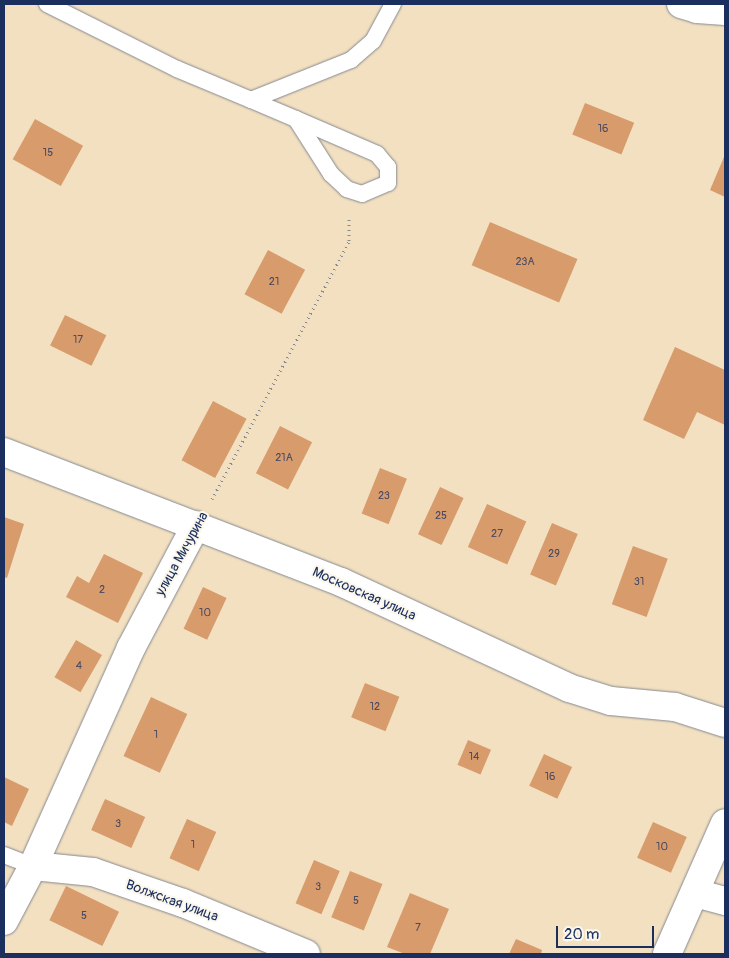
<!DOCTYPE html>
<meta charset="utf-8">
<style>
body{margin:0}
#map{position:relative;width:729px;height:958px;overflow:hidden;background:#f2e0c1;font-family:Pangolin,sans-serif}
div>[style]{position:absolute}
.building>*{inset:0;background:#d79b6c;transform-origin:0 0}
.path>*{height:3px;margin-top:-1.5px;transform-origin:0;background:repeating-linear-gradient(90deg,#868890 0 1px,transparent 0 5px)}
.roads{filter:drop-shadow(0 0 1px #868890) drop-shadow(0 0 1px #868890)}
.service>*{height:16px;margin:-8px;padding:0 8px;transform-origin:8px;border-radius:8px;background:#fff}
.minor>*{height:28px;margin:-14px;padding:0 14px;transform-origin:14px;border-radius:14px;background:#fff}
span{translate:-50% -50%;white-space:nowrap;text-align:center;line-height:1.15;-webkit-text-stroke:4px #fbf7ec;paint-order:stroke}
.number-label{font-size:11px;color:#4a4a62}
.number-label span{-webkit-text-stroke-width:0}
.street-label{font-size:14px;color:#1b2f5e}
.frame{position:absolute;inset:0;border:5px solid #1b2f5e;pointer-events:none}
.scale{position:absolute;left:556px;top:926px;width:98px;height:22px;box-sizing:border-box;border:2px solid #1b2f5e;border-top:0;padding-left:6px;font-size:15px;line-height:18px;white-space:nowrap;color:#1b2f5e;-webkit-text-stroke:4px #fbf7ec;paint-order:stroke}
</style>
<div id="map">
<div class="building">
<div style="left:585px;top:103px;width:53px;height:34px;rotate:22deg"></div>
<div style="left:35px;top:119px;width:55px;height:46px;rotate:29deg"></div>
<div style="clip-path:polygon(724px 157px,725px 158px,725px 197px,710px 190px)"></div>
<div style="left:490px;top:222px;width:95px;height:47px;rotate:23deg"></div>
<div style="left:268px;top:250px;width:42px;height:50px;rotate:28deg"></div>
<div style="left:65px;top:315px;width:46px;height:34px;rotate:26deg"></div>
<div style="clip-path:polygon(675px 347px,725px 370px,725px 425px,697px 412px,684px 439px,643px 420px)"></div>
<div style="left:213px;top:401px;width:38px;height:67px;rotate:28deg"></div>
<div style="left:280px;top:426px;width:36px;height:53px;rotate:27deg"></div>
<div style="left:380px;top:468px;width:29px;height:49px;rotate:22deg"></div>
<div style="left:440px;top:487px;width:26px;height:52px;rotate:25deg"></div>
<div style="left:487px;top:504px;width:43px;height:47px;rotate:24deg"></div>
<div style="clip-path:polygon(4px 517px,24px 524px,7px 578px,4px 577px)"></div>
<div style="left:552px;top:523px;width:28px;height:56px;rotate:23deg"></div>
<div style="left:633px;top:546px;width:37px;height:62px;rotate:20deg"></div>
<div style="clip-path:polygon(104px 554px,143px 573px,118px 623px,66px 597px,77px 576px,89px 583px)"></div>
<div style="left:203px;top:587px;width:26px;height:46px;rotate:25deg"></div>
<div style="left:76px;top:640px;width:30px;height:43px;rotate:30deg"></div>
<div style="left:365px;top:683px;width:37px;height:37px;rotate:22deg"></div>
<div style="left:151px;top:697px;width:40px;height:65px;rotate:25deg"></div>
<div style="left:468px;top:740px;width:25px;height:27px;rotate:23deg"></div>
<div style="left:544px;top:754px;width:31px;height:35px;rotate:25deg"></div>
<div style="clip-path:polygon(4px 777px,29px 789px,12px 826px,4px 822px)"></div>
<div style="left:105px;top:799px;width:44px;height:34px;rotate:24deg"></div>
<div style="left:187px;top:819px;width:32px;height:43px;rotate:24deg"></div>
<div style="left:653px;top:822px;width:37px;height:39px;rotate:24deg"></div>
<div style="left:314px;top:860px;width:28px;height:47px;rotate:23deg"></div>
<div style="left:350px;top:871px;width:35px;height:50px;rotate:22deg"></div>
<div style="left:66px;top:886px;width:59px;height:38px;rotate:26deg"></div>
<div style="clip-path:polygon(410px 893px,449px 909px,430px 954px,405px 954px,387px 947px)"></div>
<div style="clip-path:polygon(516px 939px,542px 950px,541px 954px,509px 954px)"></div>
</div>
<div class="path">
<div style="left:212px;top:499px;width:292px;rotate:-62deg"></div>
<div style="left:349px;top:241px;width:24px;rotate:-90deg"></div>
</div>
<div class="roads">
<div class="service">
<div style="left:47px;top:4px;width:145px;rotate:26.6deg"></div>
<div style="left:177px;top:69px;width:80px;rotate:22.7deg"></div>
<div style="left:251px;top:100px;width:49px;rotate:22.9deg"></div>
<div style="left:296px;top:119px;width:88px;rotate:23.4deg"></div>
<div style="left:377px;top:154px;width:17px;rotate:50deg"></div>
<div style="left:388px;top:167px;width:16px;rotate:90deg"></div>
<div style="left:388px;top:183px;width:28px;rotate:157deg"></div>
<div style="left:362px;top:194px;width:16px;rotate:-162deg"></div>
<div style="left:347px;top:189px;width:22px;rotate:-137deg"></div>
<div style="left:331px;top:174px;width:65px;rotate:-122.5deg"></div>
<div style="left:251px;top:100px;width:108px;rotate:-21.8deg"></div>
<div style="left:351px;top:60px;width:29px;rotate:-41deg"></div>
<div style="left:373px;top:41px;width:42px;rotate:-61.6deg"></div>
<div style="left:4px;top:855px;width:31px;rotate:21deg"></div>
</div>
<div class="minor">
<div style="left:681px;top:4px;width:17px;rotate:17deg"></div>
<div style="left:697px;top:9px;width:28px;rotate:4deg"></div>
<div style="left:4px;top:452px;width:361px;rotate:21.1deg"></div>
<div style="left:341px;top:582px;width:251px;rotate:24.9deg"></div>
<div style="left:569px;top:688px;width:44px;rotate:17.2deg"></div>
<div style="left:611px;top:701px;width:64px;rotate:5.4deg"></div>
<div style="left:675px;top:707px;width:52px;rotate:17.7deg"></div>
<div style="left:33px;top:866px;width:60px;rotate:5.7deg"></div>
<div style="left:93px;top:872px;width:95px;rotate:19deg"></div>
<div style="left:183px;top:903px;width:133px;rotate:22.5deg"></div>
<div style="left:695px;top:893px;width:31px;rotate:15deg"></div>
<div style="left:4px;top:921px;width:62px;rotate:-62.2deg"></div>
<div style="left:33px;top:866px;width:239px;rotate:-65.8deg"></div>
<div style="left:131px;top:648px;width:139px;rotate:-62.1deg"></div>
<div style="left:667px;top:954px;width:143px;rotate:-66.1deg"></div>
</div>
</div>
<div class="number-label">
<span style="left:603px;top:129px">16</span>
<span style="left:48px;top:153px">15</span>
<span style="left:525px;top:262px">23А</span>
<span style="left:274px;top:282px">21</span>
<span style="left:78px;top:340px">17</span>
<span style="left:284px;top:458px">21А</span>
<span style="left:384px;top:496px">23</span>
<span style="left:441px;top:516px">25</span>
<span style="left:497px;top:534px">27</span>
<span style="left:554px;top:554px">29</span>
<span style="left:639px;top:582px">31</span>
<span style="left:102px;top:590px">2</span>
<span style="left:205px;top:613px">10</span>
<span style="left:79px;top:666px">4</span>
<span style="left:375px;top:707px">12</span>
<span style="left:156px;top:735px">1</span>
<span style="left:474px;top:757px">14</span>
<span style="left:550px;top:777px">16</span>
<span style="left:118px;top:824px">3</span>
<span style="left:193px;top:845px">1</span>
<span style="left:662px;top:847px">10</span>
<span style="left:318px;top:887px">3</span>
<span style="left:356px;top:901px">5</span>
<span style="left:84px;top:916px">5</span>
<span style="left:418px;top:928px">7</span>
</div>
<div class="street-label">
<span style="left:182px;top:554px;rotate:-61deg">улица Мичурина</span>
<span style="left:364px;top:594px;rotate:24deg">Московская улица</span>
<span style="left:172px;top:901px;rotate:20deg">Волжская улица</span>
</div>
<div class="frame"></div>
<div class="scale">20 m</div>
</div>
